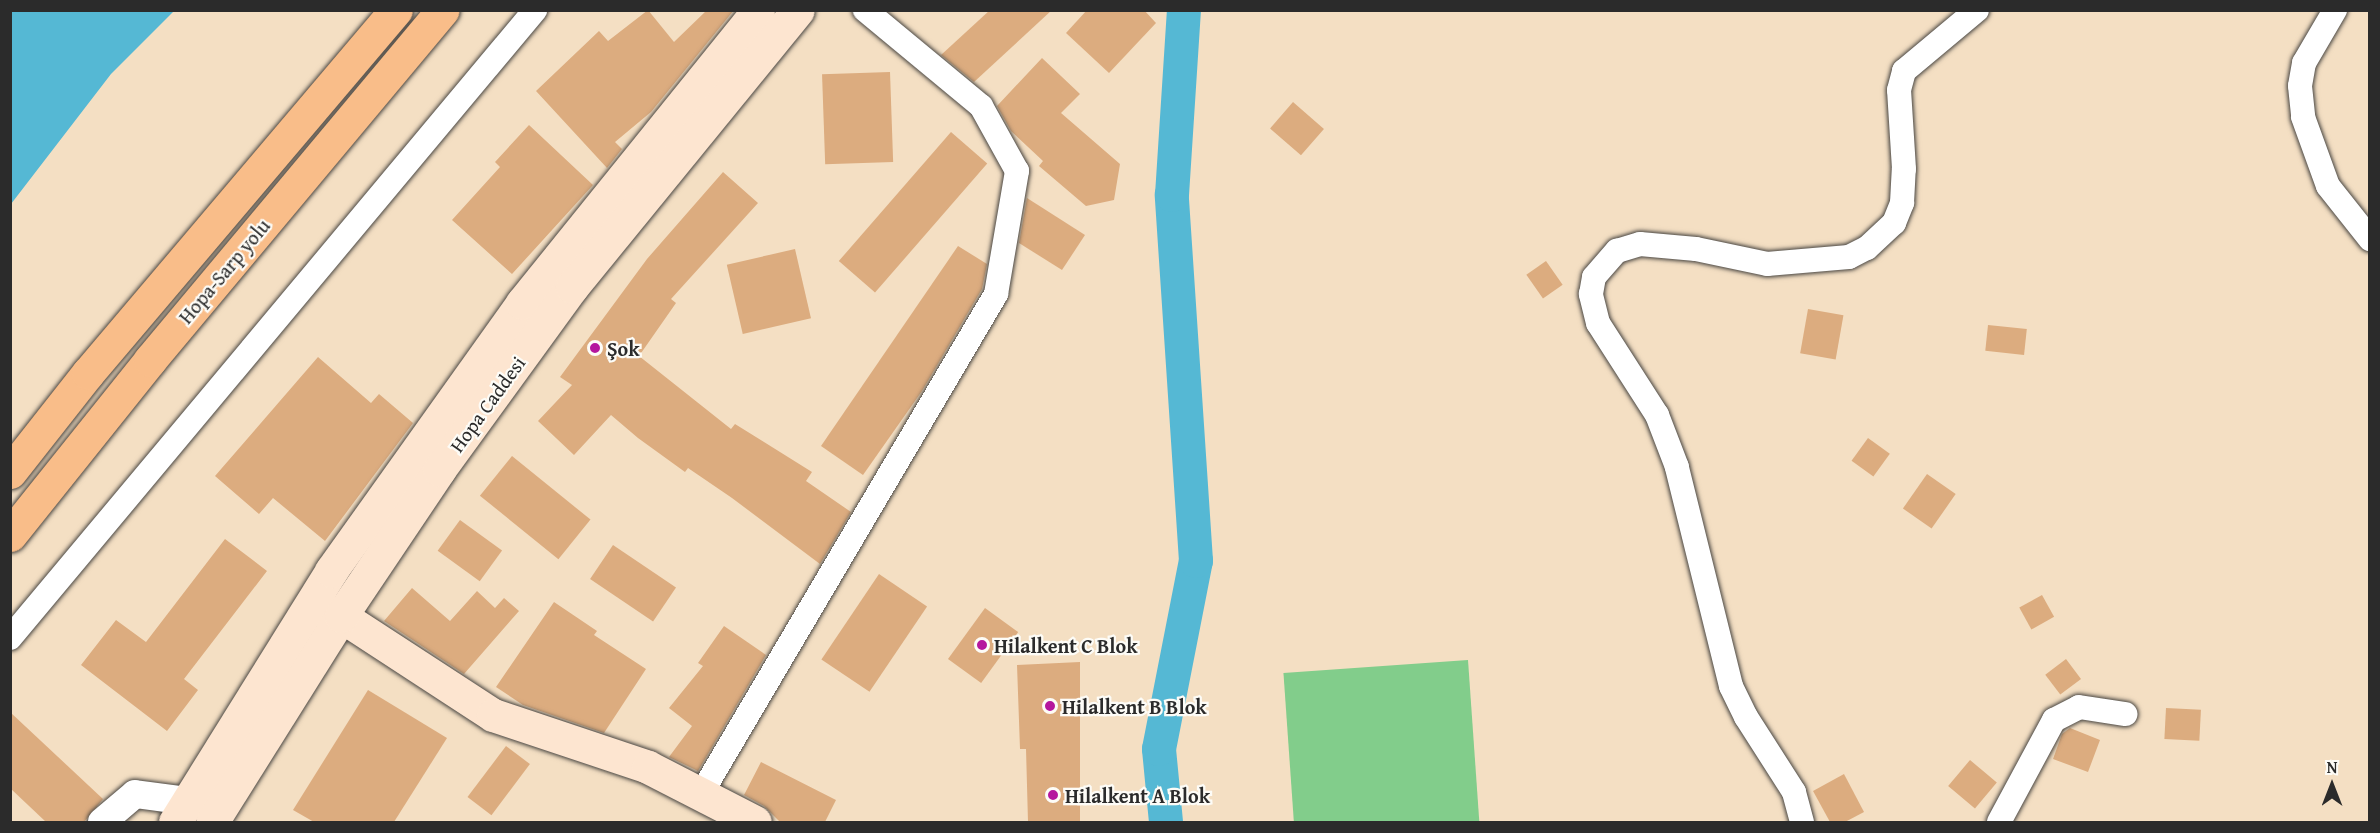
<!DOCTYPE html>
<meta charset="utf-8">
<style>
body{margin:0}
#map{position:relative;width:2380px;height:833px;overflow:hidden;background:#f4dfc3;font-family:"Gentium Book Plus",serif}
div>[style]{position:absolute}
.green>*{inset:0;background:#82cd8b;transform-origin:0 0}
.water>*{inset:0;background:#55b8d4}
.river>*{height:34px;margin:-17px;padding:0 17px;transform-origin:17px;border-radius:17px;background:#55b8d4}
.building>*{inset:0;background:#dcac7f;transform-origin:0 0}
.roads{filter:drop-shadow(0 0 2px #494642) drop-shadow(0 0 2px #494642)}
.minor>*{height:24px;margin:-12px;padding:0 12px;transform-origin:12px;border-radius:12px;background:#fff}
.tertiary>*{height:28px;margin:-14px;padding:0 14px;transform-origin:14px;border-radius:14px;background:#fff}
.secondary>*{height:33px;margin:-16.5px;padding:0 16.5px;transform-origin:16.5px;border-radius:16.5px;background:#fde5d0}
.trunk>*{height:33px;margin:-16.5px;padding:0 16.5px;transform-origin:16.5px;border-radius:16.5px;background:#f9bd89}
.dots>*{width:16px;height:16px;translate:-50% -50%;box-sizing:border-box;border:3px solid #fdfcf7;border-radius:50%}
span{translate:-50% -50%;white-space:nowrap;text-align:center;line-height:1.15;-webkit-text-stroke:4.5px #fdfcf7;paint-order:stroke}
.street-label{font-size:20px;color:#2b2b2b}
.poi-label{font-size:20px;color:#2b2b2b;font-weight:700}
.left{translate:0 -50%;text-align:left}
.frame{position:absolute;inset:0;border:12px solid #2b2b2b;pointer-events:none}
.north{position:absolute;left:2302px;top:755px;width:60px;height:60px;-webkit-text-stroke:4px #fdfcf7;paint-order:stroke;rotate:0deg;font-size:16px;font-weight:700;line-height:24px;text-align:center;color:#2b2b2b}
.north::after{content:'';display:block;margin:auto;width:21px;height:27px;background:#2b2b2b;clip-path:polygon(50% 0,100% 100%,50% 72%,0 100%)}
</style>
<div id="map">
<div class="green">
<div style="left:1468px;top:660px;width:162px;height:185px;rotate:86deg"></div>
</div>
<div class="water">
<div style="clip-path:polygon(11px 10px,174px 11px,111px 74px,11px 204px)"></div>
</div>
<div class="river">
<div style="left:1166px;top:822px;width:73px;rotate:-95.5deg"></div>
<div style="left:1159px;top:749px;width:192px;rotate:-78.9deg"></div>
<div style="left:1196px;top:561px;width:367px;rotate:-93.8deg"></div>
<div style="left:1172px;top:195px;width:185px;rotate:-86.3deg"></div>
</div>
<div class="building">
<div style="clip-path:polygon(648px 10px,674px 42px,707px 10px,734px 10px,651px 112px,615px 142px,622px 149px,607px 168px,536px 91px,599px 31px,608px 41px)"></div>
<div style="clip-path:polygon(990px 10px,1052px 10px,974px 82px,941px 55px)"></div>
<div style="clip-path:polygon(1087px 10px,1144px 10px,1156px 23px,1109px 73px,1066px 33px)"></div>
<div style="clip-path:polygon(1042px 58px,1080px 94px,1061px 113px,1120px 164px,1114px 200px,1086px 206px,1039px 166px,1043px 161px,1011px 131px,997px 106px)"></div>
<div style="left:890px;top:72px;width:90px;height:68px;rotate:88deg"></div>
<div style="left:1293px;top:102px;width:41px;height:35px;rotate:41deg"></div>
<div style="clip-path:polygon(529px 125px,593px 185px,512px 274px,452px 220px,500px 167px,495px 162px)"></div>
<div style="left:951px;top:132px;width:48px;height:171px;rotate:41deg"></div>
<div style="clip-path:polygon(723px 172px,758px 203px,671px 299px,676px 303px,639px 356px,731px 429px,735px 424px,812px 472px,806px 481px,851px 512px,820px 564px,732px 498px,688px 468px,685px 472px,638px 438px,611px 415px,574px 455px,538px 421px,572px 385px,560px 377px,647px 259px)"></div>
<div style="clip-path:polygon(1027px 198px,1085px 235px,1062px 270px,1019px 243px)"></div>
<div style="clip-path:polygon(958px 246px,987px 264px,982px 289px,922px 391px,863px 475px,821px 446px)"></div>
<div style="left:795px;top:249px;width:71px;height:70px;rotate:77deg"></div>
<div style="left:1546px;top:261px;width:29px;height:24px;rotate:55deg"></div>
<div style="left:1808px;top:309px;width:36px;height:45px;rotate:10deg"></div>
<div style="left:1988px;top:325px;width:39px;height:26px;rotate:6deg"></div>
<div style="clip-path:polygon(318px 357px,371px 403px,379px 394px,413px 423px,325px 541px,273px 498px,259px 514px,215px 476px)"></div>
<div style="left:1868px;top:438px;width:27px;height:28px;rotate:36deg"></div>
<div style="left:512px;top:456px;width:101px;height:51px;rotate:39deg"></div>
<div style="left:1927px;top:474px;width:35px;height:42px;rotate:35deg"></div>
<div style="left:460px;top:520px;width:52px;height:38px;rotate:36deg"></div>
<div style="clip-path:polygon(225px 539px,267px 571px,184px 679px,198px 690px,167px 731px,81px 665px,116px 620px,146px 642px)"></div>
<div style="left:613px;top:545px;width:76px;height:41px;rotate:34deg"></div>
<div style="left:879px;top:574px;width:58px;height:103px;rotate:34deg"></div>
<div style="clip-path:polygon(412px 588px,450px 621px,477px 591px,495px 608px,504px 598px,519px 611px,464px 674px,384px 621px)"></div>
<div style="left:2042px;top:595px;width:25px;height:26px;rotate:61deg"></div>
<div style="clip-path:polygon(554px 602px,597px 631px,594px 635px,646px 669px,604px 733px,523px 705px,496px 687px)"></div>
<div style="left:985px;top:608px;width:41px;height:63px;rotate:36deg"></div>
<div style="clip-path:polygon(724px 626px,766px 655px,698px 771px,669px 757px,692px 726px,669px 708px,703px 666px,698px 663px)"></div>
<div style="left:2066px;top:659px;width:25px;height:26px;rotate:53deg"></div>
<div style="clip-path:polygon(1080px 662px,1080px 822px,1028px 822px,1026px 749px,1020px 749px,1017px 665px)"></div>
<div style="clip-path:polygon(368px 690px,447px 738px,394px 822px,314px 822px,293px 810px)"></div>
<div style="left:2166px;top:708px;width:35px;height:31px;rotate:3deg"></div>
<div style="clip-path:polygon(10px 712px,103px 799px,84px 822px,46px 822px,10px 788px)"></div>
<div style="clip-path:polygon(2070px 728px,2100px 740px,2088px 772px,2053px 759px,2062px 734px)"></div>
<div style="left:506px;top:746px;width:30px;height:64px;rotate:37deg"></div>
<div style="left:1970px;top:760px;width:35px;height:34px;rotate:40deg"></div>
<div style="clip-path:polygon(761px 762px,836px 800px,825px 822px,780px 822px,764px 806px,744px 795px)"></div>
<div style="clip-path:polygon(1844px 774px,1864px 812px,1845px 822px,1830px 822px,1813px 791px)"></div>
</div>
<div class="roads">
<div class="minor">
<div style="left:2335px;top:10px;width:61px;rotate:120.3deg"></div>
<div style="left:2304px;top:63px;width:23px;rotate:100deg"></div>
<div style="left:2300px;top:86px;width:31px;rotate:84deg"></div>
<div style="left:2303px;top:117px;width:73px;rotate:70.1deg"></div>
<div style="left:2328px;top:186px;width:68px;rotate:51.6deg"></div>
<div style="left:10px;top:638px;width:819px;rotate:-50.1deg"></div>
<div style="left:701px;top:794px;width:581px;rotate:-59.46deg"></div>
<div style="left:996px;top:294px;width:125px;rotate:-80.3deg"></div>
<div style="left:1017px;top:171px;width:74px;rotate:-119deg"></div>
<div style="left:981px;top:106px;width:151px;rotate:-140.4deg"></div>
<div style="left:1802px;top:822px;width:31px;rotate:-105deg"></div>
<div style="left:1794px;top:792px;width:89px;rotate:-122.6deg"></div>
<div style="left:1746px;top:717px;width:34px;rotate:-116deg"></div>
<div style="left:1731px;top:686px;width:226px;rotate:-103.9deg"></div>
<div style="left:1677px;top:467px;width:56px;rotate:-111deg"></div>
<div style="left:1657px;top:415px;width:109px;rotate:-122.7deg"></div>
<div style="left:1598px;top:323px;width:30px;rotate:-104deg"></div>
<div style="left:1591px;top:294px;width:17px;rotate:-80deg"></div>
<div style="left:1594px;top:277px;width:35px;rotate:-49deg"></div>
<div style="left:1617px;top:251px;width:24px;rotate:-17deg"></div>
<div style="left:1640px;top:244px;width:56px;rotate:5.1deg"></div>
<div style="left:1696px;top:249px;width:73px;rotate:11.9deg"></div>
<div style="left:1767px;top:264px;width:82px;rotate:-4.9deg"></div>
<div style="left:1849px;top:257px;width:20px;rotate:-27deg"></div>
<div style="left:1867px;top:248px;width:37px;rotate:-43deg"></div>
<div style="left:1894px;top:223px;width:22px;rotate:-68deg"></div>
<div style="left:1902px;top:203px;width:34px;rotate:-87deg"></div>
<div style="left:1904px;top:169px;width:79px;rotate:-93.6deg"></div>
<div style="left:1899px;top:90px;width:20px;rotate:-75deg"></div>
<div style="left:1904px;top:71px;width:95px;rotate:-39.9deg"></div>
<div style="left:1999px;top:822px;width:116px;rotate:-61.7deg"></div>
<div style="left:2054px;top:720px;width:28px;rotate:-27deg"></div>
<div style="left:2079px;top:707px;width:47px;rotate:8.7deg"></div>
</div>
<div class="tertiary">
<div style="left:102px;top:822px;width:43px;rotate:-40.3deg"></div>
<div style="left:135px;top:794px;width:52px;rotate:7.7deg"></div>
</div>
<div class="secondary">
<div style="left:320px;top:608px;width:22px;rotate:21deg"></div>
<div style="left:341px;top:616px;width:181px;rotate:33.1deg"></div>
<div style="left:493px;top:715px;width:163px;rotate:18.5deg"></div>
<div style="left:648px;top:767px;width:120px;rotate:27.2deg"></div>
<div style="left:175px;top:822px;width:296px;rotate:-58.1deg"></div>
<div style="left:331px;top:571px;width:329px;rotate:-54.5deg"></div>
<div style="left:522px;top:303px;width:376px;rotate:-51.1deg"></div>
<div style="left:212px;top:822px;width:243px;rotate:-57.9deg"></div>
<div style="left:341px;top:616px;width:176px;rotate:-56.1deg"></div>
<div style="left:439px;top:470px;width:226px;rotate:-54deg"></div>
<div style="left:572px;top:287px;width:357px;rotate:-50.8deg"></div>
</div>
<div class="trunk">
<div style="left:10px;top:472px;width:126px;rotate:-51.8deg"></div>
<div style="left:88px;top:373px;width:476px;rotate:-49.7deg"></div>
<div style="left:10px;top:535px;width:224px;rotate:-51.3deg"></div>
<div style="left:150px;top:360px;width:456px;rotate:-50.1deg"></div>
</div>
</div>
<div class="dots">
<div style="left:595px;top:348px;background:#b5179e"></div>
<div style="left:982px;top:645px;background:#b5179e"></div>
<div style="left:1050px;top:706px;background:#b5179e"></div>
<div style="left:1053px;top:795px;background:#b5179e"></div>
</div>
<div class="street-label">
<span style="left:224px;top:271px;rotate:-50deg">Hopa-Sarp yolu</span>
<span style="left:487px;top:404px;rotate:-54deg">Hopa Caddesi</span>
</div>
<div class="poi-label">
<span class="left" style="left:607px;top:348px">Şok</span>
<span class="left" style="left:994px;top:645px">Hilalkent C Blok</span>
<span class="left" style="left:1062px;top:706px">Hilalkent B Blok</span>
<span class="left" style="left:1065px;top:795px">Hilalkent A Blok</span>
</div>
<div class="frame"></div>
<div class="north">N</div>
</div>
